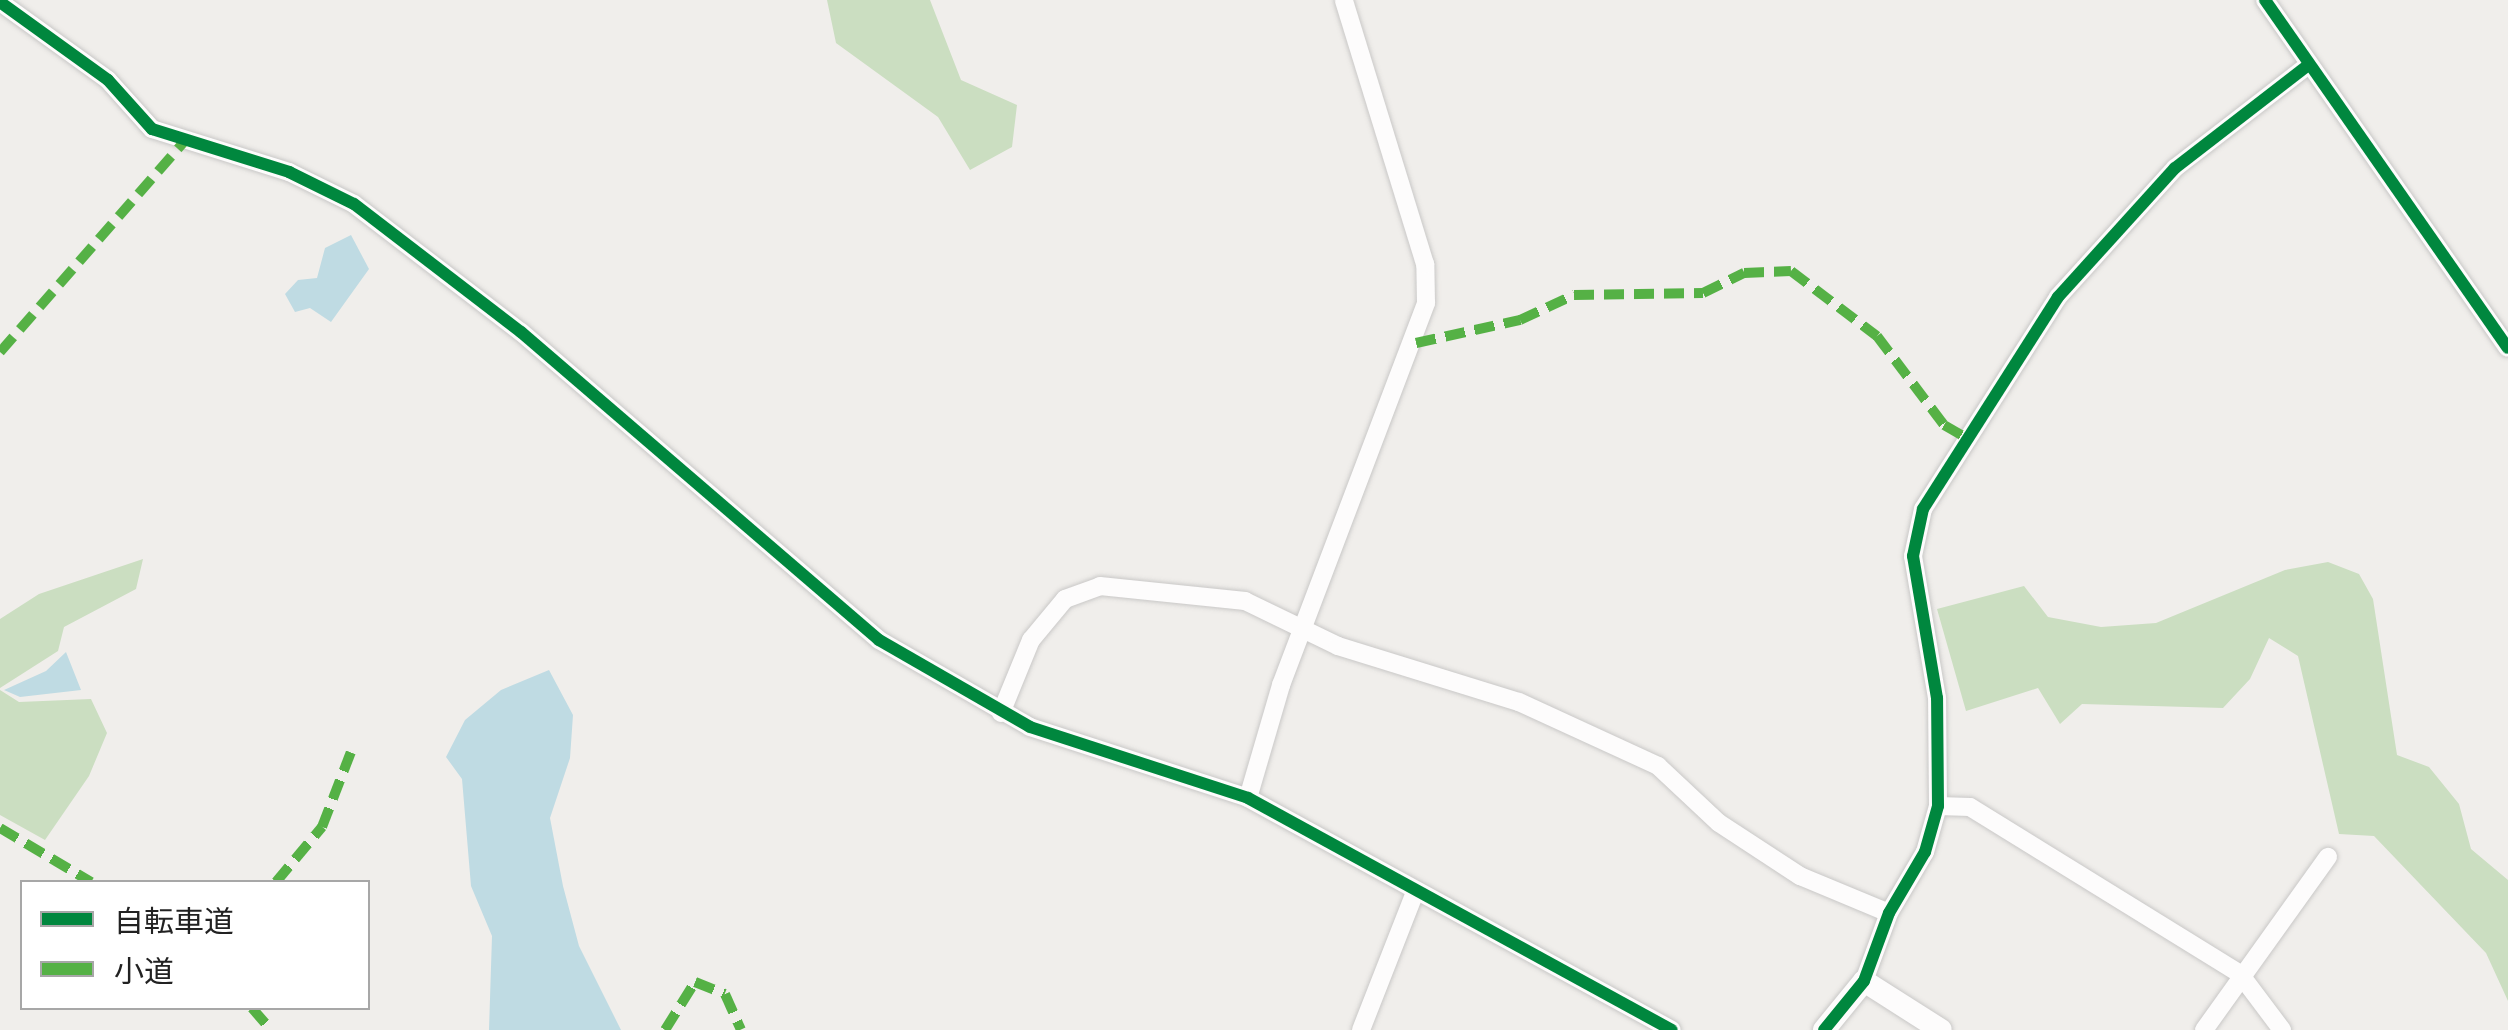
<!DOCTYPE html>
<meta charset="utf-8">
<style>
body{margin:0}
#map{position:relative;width:2508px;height:1030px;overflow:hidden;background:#f0eeeb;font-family:Commissioner,"Noto Sans JP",sans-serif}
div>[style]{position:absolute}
.forest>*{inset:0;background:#cbdec1}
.water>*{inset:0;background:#bfdbe3}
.roads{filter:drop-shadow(0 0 2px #c9c8c7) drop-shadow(0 0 2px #c9c8c7)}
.minor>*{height:18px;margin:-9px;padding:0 9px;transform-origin:9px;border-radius:9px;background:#fdfcfc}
.tertiary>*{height:22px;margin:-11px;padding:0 11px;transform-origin:11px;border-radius:11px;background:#fdfcfc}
.quiet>*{height:10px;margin-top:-5px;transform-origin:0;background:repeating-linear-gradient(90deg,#55b145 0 20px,transparent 0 30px)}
.cycleway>*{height:12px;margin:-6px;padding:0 6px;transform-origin:6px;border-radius:6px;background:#00873e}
span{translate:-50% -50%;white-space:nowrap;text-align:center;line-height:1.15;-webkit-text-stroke:10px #fff;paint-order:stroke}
.legend{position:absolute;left:20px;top:880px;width:350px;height:130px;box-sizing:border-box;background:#fff;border:2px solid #a7a7a7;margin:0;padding:12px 18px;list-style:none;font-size:30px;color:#222}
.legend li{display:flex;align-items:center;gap:20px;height:50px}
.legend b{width:50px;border:2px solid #a7a7a7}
</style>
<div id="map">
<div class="forest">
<div style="clip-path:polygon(827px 0,930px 0,961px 80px,1017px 105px,1012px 147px,970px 170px,938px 117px,836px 43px)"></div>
<div style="clip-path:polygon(143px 559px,136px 589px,64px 627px,58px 651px,0 688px,0 619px,39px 594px)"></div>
<div style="clip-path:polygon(2328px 562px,2359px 574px,2373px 599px,2397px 755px,2429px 767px,2459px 804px,2471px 849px,2508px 880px,2508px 1001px,2486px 953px,2374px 836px,2339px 834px,2298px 656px,2269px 638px,2250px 679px,2223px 708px,2082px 704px,2060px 724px,2038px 688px,1966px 711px,1937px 609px,2024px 586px,2048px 617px,2101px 627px,2156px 623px,2285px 570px)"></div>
<div style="clip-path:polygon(0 690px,19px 702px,91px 699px,107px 733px,89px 776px,45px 840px,0 815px)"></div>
</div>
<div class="water">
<div style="clip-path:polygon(351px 235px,369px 269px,331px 322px,310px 308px,295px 312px,285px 294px,298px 280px,317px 278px,325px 248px)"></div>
<div style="clip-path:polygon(66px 652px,81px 690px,20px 697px,4px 690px,46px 671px)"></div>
<div style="clip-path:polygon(549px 670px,573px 715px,570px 758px,550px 818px,563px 886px,579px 946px,621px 1030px,489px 1030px,492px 936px,471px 886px,462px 779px,446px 757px,465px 720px,501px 690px)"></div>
</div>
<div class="roads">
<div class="minor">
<div style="left:2265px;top:0;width:424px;rotate:55.1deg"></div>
<div style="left:0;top:2px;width:133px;rotate:35.8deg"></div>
<div style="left:108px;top:80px;width:66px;rotate:48.1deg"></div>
<div style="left:152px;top:129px;width:144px;rotate:17.4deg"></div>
<div style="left:289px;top:172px;width:72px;rotate:26.2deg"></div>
<div style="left:354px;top:204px;width:210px;rotate:37.5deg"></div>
<div style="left:521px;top:332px;width:472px;rotate:40.7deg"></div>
<div style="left:879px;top:640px;width:174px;rotate:29.9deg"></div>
<div style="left:1030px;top:727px;width:229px;rotate:18deg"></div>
<div style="left:1248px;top:798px;width:483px;rotate:28.7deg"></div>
<div style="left:1001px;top:713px;width:79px;rotate:-67.7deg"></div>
<div style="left:1031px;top:640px;width:53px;rotate:-50.3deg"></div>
<div style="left:1065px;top:599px;width:37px;rotate:-20deg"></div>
<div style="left:1100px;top:586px;width:146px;rotate:5.9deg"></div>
<div style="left:1245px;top:601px;width:103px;rotate:25.8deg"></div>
<div style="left:1338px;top:646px;width:189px;rotate:17.2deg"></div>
<div style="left:1519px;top:702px;width:153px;rotate:24.7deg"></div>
<div style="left:1658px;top:766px;width:83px;rotate:43.1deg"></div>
<div style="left:1719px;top:823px;width:97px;rotate:33.2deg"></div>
<div style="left:1800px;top:876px;width:96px;rotate:22.6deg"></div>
<div style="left:1248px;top:798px;width:118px;rotate:-73.7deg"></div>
<div style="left:1281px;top:685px;width:409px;rotate:-69.2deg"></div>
<div style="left:1426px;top:303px;width:39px;rotate:-91deg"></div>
<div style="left:1425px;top:264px;width:276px;rotate:-107.1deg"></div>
<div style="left:1938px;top:806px;width:32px;rotate:2deg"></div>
<div style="left:1970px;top:807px;width:317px;rotate:31.7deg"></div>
<div style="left:2240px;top:974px;width:70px;rotate:53.1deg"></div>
<div style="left:1864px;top:981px;width:72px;rotate:-69.8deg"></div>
<div style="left:1889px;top:913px;width:71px;rotate:-59.5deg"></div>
<div style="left:1925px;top:852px;width:48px;rotate:-74.2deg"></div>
<div style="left:1938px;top:806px;width:108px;rotate:-90.5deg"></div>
<div style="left:1937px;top:698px;width:144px;rotate:-99.6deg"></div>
<div style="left:1913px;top:556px;width:48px;rotate:-78deg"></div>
<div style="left:1923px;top:509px;width:251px;rotate:-57.5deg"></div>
<div style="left:2058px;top:297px;width:174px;rotate:-47.8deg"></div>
<div style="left:2175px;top:168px;width:167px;rotate:-37.7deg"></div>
<div style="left:1361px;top:1030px;width:148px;rotate:-68.6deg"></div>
<div style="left:2204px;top:1030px;width:213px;rotate:-54.4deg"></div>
</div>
<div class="tertiary">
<div style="left:1824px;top:1030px;width:63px;rotate:-50.8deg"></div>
<div style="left:1864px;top:981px;width:91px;rotate:32.5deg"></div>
</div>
</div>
<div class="quiet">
<div style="left:1416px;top:343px;width:107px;rotate:-12.5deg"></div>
<div style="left:1520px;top:320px;width:60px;rotate:-24.8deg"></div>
<div style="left:1574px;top:295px;width:129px;rotate:-0.9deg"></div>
<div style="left:1703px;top:293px;width:46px;rotate:-26deg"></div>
<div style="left:1744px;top:273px;width:47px;rotate:-2.4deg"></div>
<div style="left:1791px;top:271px;width:108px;rotate:37.1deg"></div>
<div style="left:1877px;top:336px;width:111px;rotate:53deg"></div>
<div style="left:1944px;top:425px;width:22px;rotate:30deg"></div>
<div style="left:0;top:352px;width:279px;rotate:-48.8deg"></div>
<div style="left:0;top:828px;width:106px;rotate:30.7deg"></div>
<div style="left:276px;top:882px;width:72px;rotate:-50.1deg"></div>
<div style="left:322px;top:827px;width:80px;rotate:-68.9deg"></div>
<div style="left:252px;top:1008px;width:29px;rotate:49deg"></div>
<div style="left:665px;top:1030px;width:57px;rotate:-58deg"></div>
<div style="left:695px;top:982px;width:32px;rotate:22deg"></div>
<div style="left:725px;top:994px;width:39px;rotate:66deg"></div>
</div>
<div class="cycleway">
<div style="left:2265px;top:0;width:424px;rotate:55.1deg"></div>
<div style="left:0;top:2px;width:133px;rotate:35.8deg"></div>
<div style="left:108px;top:80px;width:66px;rotate:48.1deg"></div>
<div style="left:152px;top:129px;width:144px;rotate:17.4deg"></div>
<div style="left:289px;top:172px;width:72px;rotate:26.2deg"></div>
<div style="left:354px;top:204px;width:210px;rotate:37.5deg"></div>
<div style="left:521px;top:332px;width:472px;rotate:40.7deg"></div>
<div style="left:879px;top:640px;width:174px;rotate:29.9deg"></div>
<div style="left:1030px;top:727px;width:229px;rotate:18deg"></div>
<div style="left:1248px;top:798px;width:483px;rotate:28.7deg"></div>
<div style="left:1824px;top:1030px;width:63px;rotate:-50.8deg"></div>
<div style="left:1864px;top:981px;width:72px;rotate:-69.8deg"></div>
<div style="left:1889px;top:913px;width:71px;rotate:-59.5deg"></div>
<div style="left:1925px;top:852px;width:48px;rotate:-74.2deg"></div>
<div style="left:1938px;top:806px;width:108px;rotate:-90.5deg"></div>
<div style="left:1937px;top:698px;width:144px;rotate:-99.6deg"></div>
<div style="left:1913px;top:556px;width:48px;rotate:-78deg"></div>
<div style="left:1923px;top:509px;width:251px;rotate:-57.5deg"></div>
<div style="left:2058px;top:297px;width:174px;rotate:-47.8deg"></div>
<div style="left:2175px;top:168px;width:167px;rotate:-37.7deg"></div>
</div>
<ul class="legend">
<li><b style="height:12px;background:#00873e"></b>自転車道</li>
<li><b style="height:12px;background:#55b145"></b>小道</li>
</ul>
</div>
